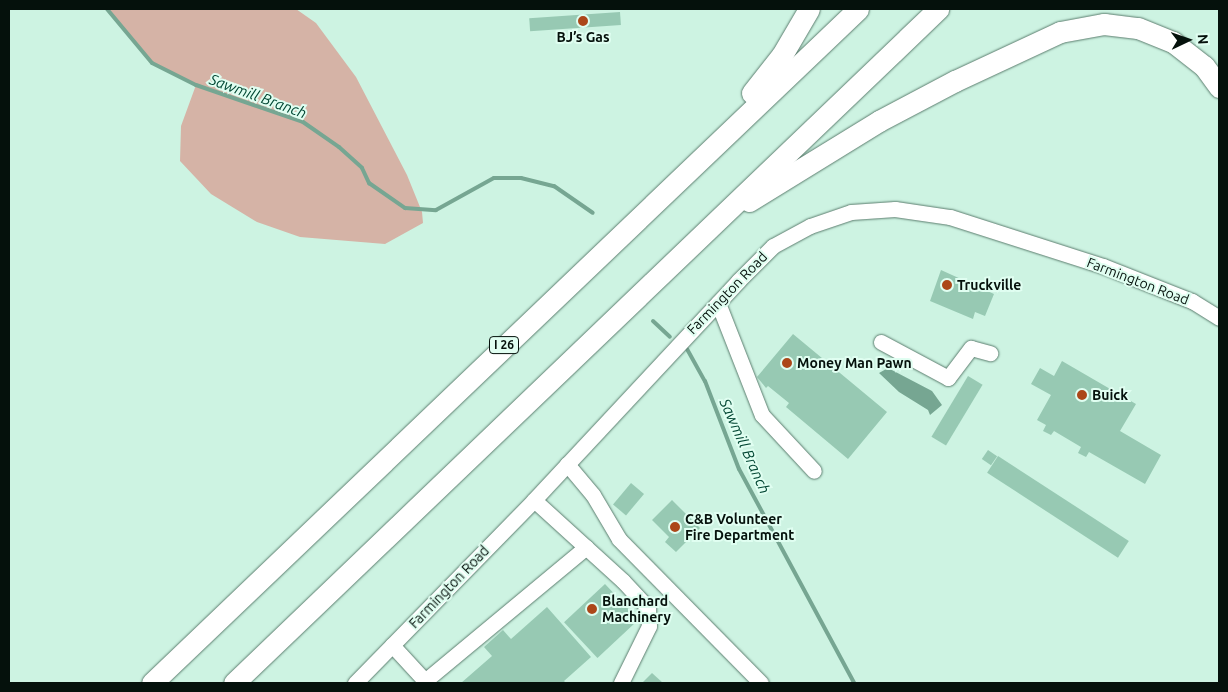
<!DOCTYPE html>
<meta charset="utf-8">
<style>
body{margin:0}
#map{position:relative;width:1228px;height:692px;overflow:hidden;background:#cdf3e2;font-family:Ubuntu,sans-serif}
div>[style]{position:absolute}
.green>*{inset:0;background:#d5b3a6}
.water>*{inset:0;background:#76a692}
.stream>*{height:4px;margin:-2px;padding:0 2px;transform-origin:2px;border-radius:2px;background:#76a692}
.building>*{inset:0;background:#97c9b3;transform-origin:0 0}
.roads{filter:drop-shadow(0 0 1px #5b7d6e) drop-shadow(0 0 1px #5b7d6e)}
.minor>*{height:15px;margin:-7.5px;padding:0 7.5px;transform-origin:7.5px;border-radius:7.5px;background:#fff}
.highway>*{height:21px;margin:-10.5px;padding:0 10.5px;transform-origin:10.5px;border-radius:10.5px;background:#fff}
.dots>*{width:14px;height:14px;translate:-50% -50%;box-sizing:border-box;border:2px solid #e0fef1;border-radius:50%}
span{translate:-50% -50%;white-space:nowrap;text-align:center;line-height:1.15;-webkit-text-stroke:4px #e0fef1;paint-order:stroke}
.shield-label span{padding:1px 4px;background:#e0fef1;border:1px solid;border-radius:4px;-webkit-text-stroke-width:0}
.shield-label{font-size:12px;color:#05110c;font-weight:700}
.poi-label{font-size:14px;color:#05110c;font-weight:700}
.left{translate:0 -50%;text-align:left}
.street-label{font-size:14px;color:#05110c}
.water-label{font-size:15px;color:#014632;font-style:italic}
.frame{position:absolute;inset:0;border:10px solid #05110c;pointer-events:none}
.north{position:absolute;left:1163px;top:15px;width:50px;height:50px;-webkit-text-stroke:4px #e0fef1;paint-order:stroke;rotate:87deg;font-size:14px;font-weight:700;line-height:20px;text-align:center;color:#05110c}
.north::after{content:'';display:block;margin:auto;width:18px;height:22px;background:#05110c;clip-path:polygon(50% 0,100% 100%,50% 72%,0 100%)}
</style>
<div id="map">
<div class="green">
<div style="clip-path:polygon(107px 9px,296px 9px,316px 23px,356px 77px,407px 175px,422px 212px,423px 223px,385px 244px,300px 237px,257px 222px,211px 194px,180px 161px,181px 126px,196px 85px,152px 63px)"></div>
</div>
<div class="water">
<div style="clip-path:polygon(888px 368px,932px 391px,942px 405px,930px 415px,928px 410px,899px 392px,879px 373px)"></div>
</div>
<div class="stream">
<div style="left:107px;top:9px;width:70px;rotate:50.2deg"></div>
<div style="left:152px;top:63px;width:49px;rotate:26.6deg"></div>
<div style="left:196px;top:85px;width:113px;rotate:19.1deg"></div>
<div style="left:303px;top:122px;width:44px;rotate:34.8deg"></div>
<div style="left:339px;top:147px;width:31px;rotate:42deg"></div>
<div style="left:362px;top:168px;width:17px;rotate:65deg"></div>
<div style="left:369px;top:183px;width:44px;rotate:34.8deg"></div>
<div style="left:405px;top:208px;width:31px;rotate:4deg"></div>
<div style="left:436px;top:210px;width:66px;rotate:-28.9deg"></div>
<div style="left:494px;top:178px;width:27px"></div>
<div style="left:521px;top:178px;width:34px;rotate:14deg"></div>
<div style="left:554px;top:186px;width:47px;rotate:34.7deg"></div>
<div style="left:653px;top:321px;width:23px;rotate:43deg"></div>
<div style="left:687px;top:349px;width:37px;rotate:61deg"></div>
<div style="left:705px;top:381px;width:94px;rotate:68.9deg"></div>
<div style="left:739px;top:469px;width:243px;rotate:61.7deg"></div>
</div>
<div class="building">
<div style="left:620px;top:12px;width:13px;height:91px;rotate:86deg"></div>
<div style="clip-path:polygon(941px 270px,994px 294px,985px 316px,975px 312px,973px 319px,930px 301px)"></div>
<div style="clip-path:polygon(793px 334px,887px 412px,848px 459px,786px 407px,789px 403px,768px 386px,766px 388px,757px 377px)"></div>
<div style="clip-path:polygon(1062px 361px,1136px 404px,1120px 431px,1161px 455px,1145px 484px,1089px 452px,1086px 457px,1078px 453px,1081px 447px,1054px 431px,1051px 435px,1043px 431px,1046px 425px,1037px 420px,1051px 395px,1031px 384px,1040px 368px,1054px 376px)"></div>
<div style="left:968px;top:376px;width:17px;height:71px;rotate:31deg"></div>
<div style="left:988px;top:450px;width:11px;height:11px;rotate:34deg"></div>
<div style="left:998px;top:456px;width:156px;height:20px;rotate:33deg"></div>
<div style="left:631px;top:483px;width:17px;height:28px;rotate:40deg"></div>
<div style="clip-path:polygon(672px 500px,700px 528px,676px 552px,665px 542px,669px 537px,652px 520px)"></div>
<div style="left:605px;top:584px;width:49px;height:56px;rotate:47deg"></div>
<div style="clip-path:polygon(547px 607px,591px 657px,564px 681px,566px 683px,461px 683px,492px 656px,484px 647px,503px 630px,511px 639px)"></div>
<div style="clip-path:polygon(652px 673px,663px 683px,642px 683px)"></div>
</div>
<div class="roads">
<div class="minor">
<div style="left:718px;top:303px;width:120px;rotate:68.6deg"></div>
<div style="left:762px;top:415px;width:76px;rotate:47.1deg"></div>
<div style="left:881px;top:342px;width:76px;rotate:28.2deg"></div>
<div style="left:948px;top:378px;width:38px;rotate:-53deg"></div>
<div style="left:971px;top:348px;width:20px;rotate:15deg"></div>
<div style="left:567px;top:464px;width:40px;rotate:50deg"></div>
<div style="left:593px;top:495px;width:51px;rotate:59.4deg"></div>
<div style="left:619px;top:539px;width:202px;rotate:45.4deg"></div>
<div style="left:534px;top:500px;width:120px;rotate:42.3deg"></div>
<div style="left:623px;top:581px;width:37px;rotate:47deg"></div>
<div style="left:648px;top:608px;width:18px;rotate:87deg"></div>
<div style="left:649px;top:626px;width:64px;rotate:116.2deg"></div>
<div style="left:392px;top:645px;width:52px;rotate:47.4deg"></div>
<div style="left:426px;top:680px;width:208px;rotate:-39.7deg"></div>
<div style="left:355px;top:683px;width:256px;rotate:-45.6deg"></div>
<div style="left:534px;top:500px;width:299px;rotate:-47deg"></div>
<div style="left:738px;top:281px;width:49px;rotate:-45deg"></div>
<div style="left:773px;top:246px;width:42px;rotate:-28.4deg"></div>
<div style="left:810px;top:226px;width:43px;rotate:-18.9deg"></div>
<div style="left:851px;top:212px;width:44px;rotate:-3.9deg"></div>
<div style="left:895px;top:209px;width:56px;rotate:8.3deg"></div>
<div style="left:950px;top:217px;width:161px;rotate:17.8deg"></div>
<div style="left:1103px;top:266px;width:96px;rotate:21.5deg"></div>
<div style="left:1192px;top:301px;width:32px;rotate:32deg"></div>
</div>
<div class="highway">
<div style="left:752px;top:93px;width:48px;rotate:-51.7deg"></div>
<div style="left:782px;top:55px;width:53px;rotate:-59.6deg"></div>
<div style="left:749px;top:201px;width:153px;rotate:-31.6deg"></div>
<div style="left:879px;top:121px;width:86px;rotate:-27.8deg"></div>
<div style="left:955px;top:81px;width:116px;rotate:-25deg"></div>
<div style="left:1060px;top:32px;width:45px;rotate:-10.3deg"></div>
<div style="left:1104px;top:24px;width:34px;rotate:7deg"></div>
<div style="left:1138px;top:28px;width:38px;rotate:22deg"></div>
<div style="left:1173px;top:42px;width:39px;rotate:38deg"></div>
<div style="left:1204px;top:66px;width:26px;rotate:54deg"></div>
<div style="left:152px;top:683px;width:976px;rotate:-43.67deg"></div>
<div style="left:234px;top:683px;width:975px;rotate:-43.75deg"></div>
</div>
</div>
<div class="dots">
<div style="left:583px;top:21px;background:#ac4719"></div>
<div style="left:947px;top:285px;background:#ac4719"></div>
<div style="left:787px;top:363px;background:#ac4719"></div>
<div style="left:1082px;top:395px;background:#ac4719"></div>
<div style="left:675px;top:527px;background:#ac4719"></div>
<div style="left:592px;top:609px;background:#ac4719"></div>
</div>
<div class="shield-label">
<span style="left:504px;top:345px">I 26</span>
</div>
<div class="poi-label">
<span style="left:583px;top:37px">BJ’s Gas</span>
<span class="left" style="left:957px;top:285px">Truckville</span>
<span class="left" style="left:797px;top:363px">Money Man Pawn</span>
<span class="left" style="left:1092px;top:395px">Buick</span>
<span class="left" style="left:685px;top:527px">C&amp;B Volunteer<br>Fire Department</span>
<span class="left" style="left:602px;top:609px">Blanchard<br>Machinery</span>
</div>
<div class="street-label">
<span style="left:1138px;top:281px;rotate:21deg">Farmington Road</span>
<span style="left:727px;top:293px;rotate:-46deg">Farmington Road</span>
<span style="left:449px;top:587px;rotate:-46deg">Farmington Road</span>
</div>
<div class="water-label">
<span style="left:258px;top:96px;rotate:20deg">Sawmill Branch</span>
<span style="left:745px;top:446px;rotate:66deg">Sawmill Branch</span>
</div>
<div class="frame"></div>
<div class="north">N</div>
</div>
